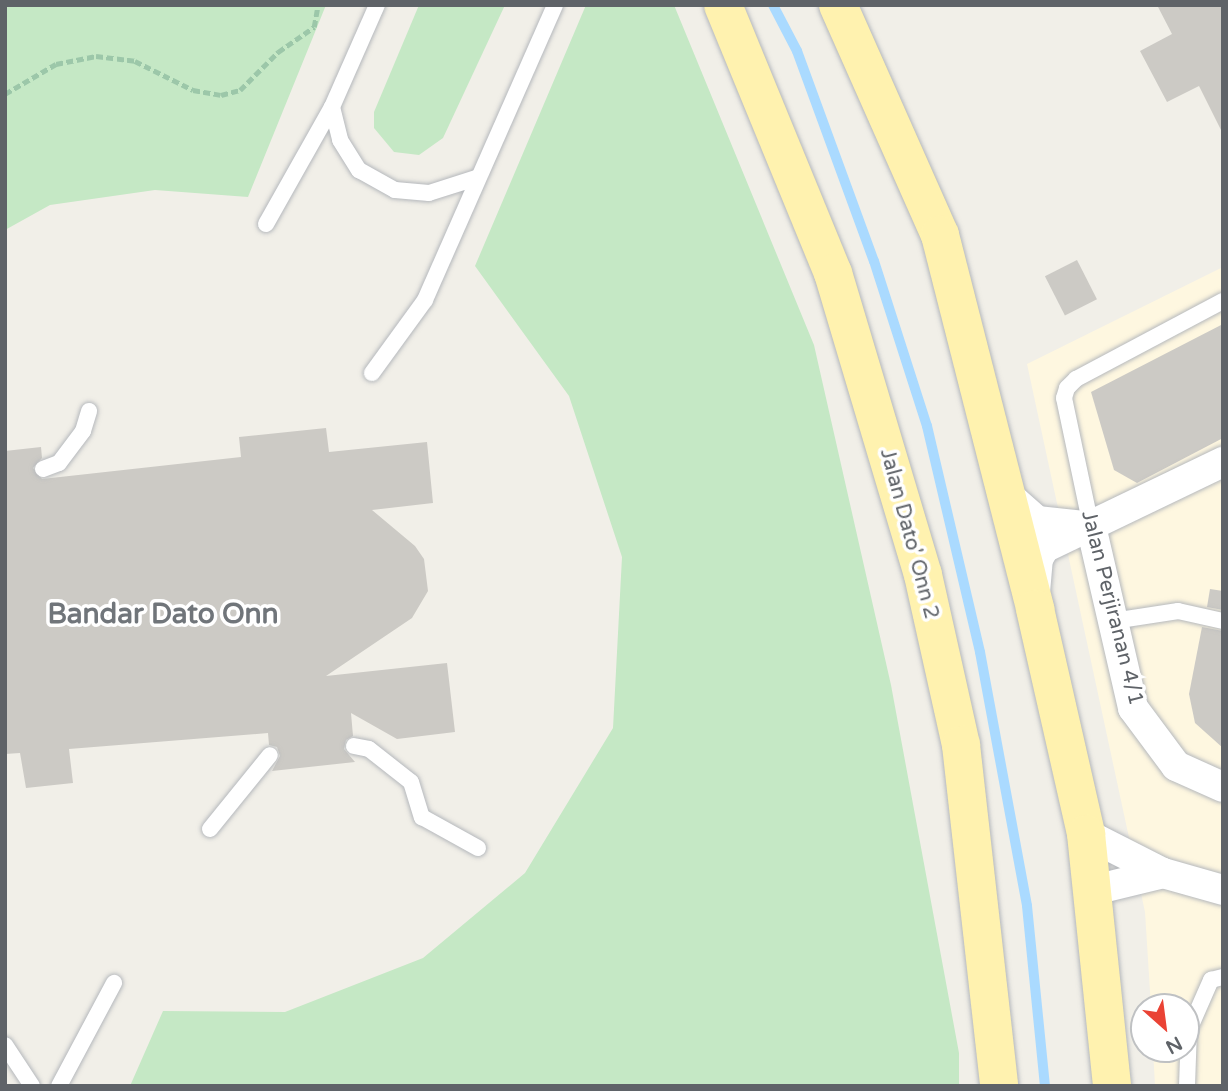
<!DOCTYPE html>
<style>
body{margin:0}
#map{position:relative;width:1228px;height:1091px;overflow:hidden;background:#f1efe8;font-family:"Varela Round",sans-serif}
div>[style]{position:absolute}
.commercial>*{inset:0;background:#fef7e0}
.green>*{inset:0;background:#c5e8c5}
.stream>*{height:10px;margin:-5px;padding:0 5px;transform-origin:5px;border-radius:5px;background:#aadaff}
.building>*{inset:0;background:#cccac5;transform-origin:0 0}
.path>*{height:4.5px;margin-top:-2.25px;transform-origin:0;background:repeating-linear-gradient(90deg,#9cc7a9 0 7px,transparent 0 10.5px)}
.roads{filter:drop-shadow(0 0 2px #b5b8bc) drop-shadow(0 0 2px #b5b8bc)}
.lane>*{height:16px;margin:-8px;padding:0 8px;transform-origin:8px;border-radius:8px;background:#fff}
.street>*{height:30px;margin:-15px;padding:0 15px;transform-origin:15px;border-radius:15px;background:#fff}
.primary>*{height:38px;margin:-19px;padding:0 19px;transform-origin:19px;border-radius:19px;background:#fff2af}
span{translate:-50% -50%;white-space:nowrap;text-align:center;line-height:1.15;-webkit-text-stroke:7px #fff;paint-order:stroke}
.street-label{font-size:21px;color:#5f6368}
.district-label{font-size:28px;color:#70757a;font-weight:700}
.frame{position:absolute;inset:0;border:7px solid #5f6368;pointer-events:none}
.north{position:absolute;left:1130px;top:993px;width:70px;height:70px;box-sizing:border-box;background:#fff;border:2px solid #bfc1c3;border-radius:50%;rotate:152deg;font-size:19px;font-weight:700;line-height:28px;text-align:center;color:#5f6368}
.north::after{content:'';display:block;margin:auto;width:24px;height:32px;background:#ea4335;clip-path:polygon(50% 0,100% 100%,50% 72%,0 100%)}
</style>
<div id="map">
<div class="commercial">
<div style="clip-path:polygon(1223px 267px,1223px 1086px,1155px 1086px,1153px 1049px,1186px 1049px,1186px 1007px,1151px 1007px,1145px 912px,1027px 364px)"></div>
</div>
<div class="green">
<div style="clip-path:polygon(5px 5px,326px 5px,248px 197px,155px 190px,50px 205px,5px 230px)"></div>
<div style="clip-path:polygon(419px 5px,505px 5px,443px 138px,419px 155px,394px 152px,374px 128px,374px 112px)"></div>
<div style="clip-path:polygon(586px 5px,674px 5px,814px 345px,891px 685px,959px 1053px,959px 1086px,130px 1086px,163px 1011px,285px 1012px,423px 958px,525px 873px,613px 728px,622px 557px,569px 396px,475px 266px)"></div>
</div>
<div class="stream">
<div style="left:773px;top:5px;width:52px;rotate:62.4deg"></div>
<div style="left:797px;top:51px;width:224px;rotate:69.9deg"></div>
<div style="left:874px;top:261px;width:173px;rotate:72.2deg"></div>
<div style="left:927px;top:426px;width:232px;rotate:76.8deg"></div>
<div style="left:980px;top:652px;width:258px;rotate:79.5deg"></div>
<div style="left:1027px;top:906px;width:181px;rotate:84.3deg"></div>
</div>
<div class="building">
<div style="clip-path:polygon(1157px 5px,1223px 5px,1223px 134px,1199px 86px,1167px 102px,1140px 51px,1172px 34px)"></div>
<div style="left:1077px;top:260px;width:44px;height:36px;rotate:63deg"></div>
<div style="clip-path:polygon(1223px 324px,1223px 438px,1137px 483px,1114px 470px,1091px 392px)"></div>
<div style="clip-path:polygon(326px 428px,329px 452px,427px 442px,433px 503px,372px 510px,415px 546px,424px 559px,428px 591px,412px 618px,326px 676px,447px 663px,455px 732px,397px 739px,351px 713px,353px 736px,346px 740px,344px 749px,355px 762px,272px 771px,280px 756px,277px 747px,269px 745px,268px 733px,69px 749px,73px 783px,26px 788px,20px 753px,5px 754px,5px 451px,41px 447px,42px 458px,33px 468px,42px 479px,241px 457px,239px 437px)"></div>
<div style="clip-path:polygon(1210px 589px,1223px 591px,1223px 610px,1207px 607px)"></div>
<div style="clip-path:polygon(1202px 627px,1223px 631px,1223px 748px,1195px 723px,1189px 694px)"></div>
</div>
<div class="path">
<div style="left:5px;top:94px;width:59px;rotate:-30.5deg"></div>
<div style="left:56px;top:64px;width:41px;rotate:-11.3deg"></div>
<div style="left:96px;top:56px;width:39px;rotate:7deg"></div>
<div style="left:135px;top:61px;width:65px;rotate:26.6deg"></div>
<div style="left:193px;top:90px;width:28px;rotate:10deg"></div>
<div style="left:221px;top:95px;width:20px;rotate:-15deg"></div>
<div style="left:240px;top:90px;width:54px;rotate:-45deg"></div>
<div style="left:278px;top:52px;width:44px;rotate:-34.8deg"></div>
<div style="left:314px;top:27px;width:22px;rotate:-80deg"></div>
</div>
<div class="roads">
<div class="lane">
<div style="left:332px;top:107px;width:34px;rotate:76deg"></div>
<div style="left:340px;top:140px;width:36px;rotate:58deg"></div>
<div style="left:359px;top:170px;width:41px;rotate:29.1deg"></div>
<div style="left:395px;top:190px;width:34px;rotate:5deg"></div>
<div style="left:429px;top:193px;width:49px;rotate:-17.7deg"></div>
<div style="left:266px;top:224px;width:134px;rotate:-60.6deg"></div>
<div style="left:332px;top:107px;width:111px;rotate:-66.2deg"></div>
<div style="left:372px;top:373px;width:90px;rotate:-54deg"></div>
<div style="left:425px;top:300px;width:322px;rotate:-66.2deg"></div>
<div style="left:43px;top:469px;width:17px;rotate:-21deg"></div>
<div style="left:59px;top:463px;width:40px;rotate:-53deg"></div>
<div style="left:83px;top:431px;width:21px;rotate:-73deg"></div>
<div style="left:1091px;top:526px;width:131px;rotate:-101.9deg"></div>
<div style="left:1064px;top:398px;width:10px;rotate:-73deg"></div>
<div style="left:1067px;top:388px;width:13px;rotate:-45deg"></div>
<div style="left:1076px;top:379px;width:166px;rotate:-28deg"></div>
<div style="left:1113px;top:621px;width:66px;rotate:-8.7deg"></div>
<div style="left:1178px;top:611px;width:46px;rotate:12.5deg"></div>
<div style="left:354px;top:746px;width:15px;rotate:11deg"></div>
<div style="left:369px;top:749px;width:53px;rotate:38.2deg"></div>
<div style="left:411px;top:782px;width:37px;rotate:73deg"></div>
<div style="left:422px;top:817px;width:64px;rotate:29deg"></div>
<div style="left:210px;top:829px;width:95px;rotate:-51deg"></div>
<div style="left:5px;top:1045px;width:49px;rotate:56.6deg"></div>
<div style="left:59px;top:1086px;width:117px;rotate:-61.9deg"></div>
<div style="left:1187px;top:1086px;width:56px;rotate:-88deg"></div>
<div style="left:1189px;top:1030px;width:55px;rotate:-66.3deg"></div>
<div style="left:1211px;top:980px;width:12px;rotate:-14deg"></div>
</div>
<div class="street">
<div style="left:1003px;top:491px;width:45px;rotate:41.4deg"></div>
<div style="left:1037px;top:521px;width:47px;rotate:6.1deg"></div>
<div style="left:1091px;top:526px;width:187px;rotate:77deg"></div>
<div style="left:1133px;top:708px;width:72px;rotate:53.4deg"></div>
<div style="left:1176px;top:766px;width:51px;rotate:24.1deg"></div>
<div style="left:1035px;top:592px;width:33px;rotate:-85deg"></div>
<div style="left:1038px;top:559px;width:13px;rotate:-61deg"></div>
<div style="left:1044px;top:548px;width:199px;rotate:-25.7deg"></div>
<div style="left:1086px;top:834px;width:86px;rotate:26.9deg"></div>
<div style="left:1163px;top:873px;width:62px;rotate:15.8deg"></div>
<div style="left:1094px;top:890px;width:71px;rotate:-13.8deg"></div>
</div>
<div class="primary">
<div style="left:723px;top:5px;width:290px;rotate:67.7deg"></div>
<div style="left:833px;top:273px;width:315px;rotate:73.4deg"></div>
<div style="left:923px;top:575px;width:174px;rotate:77.4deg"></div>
<div style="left:961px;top:745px;width:343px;rotate:83.6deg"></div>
<div style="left:838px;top:5px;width:252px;rotate:66.1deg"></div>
<div style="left:940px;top:235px;width:386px;rotate:75.7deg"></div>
<div style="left:1035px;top:609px;width:231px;rotate:77.2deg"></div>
<div style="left:1086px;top:834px;width:253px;rotate:84.1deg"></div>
</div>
</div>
<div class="street-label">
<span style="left:909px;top:534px;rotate:75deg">Jalan Dato' Onn 2</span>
<span style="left:1112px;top:608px;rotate:76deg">Jalan Perjiranan 4/1</span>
</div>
<div class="district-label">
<span style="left:163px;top:614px">Bandar Dato Onn</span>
</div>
<div class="frame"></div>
<div class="north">N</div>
</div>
